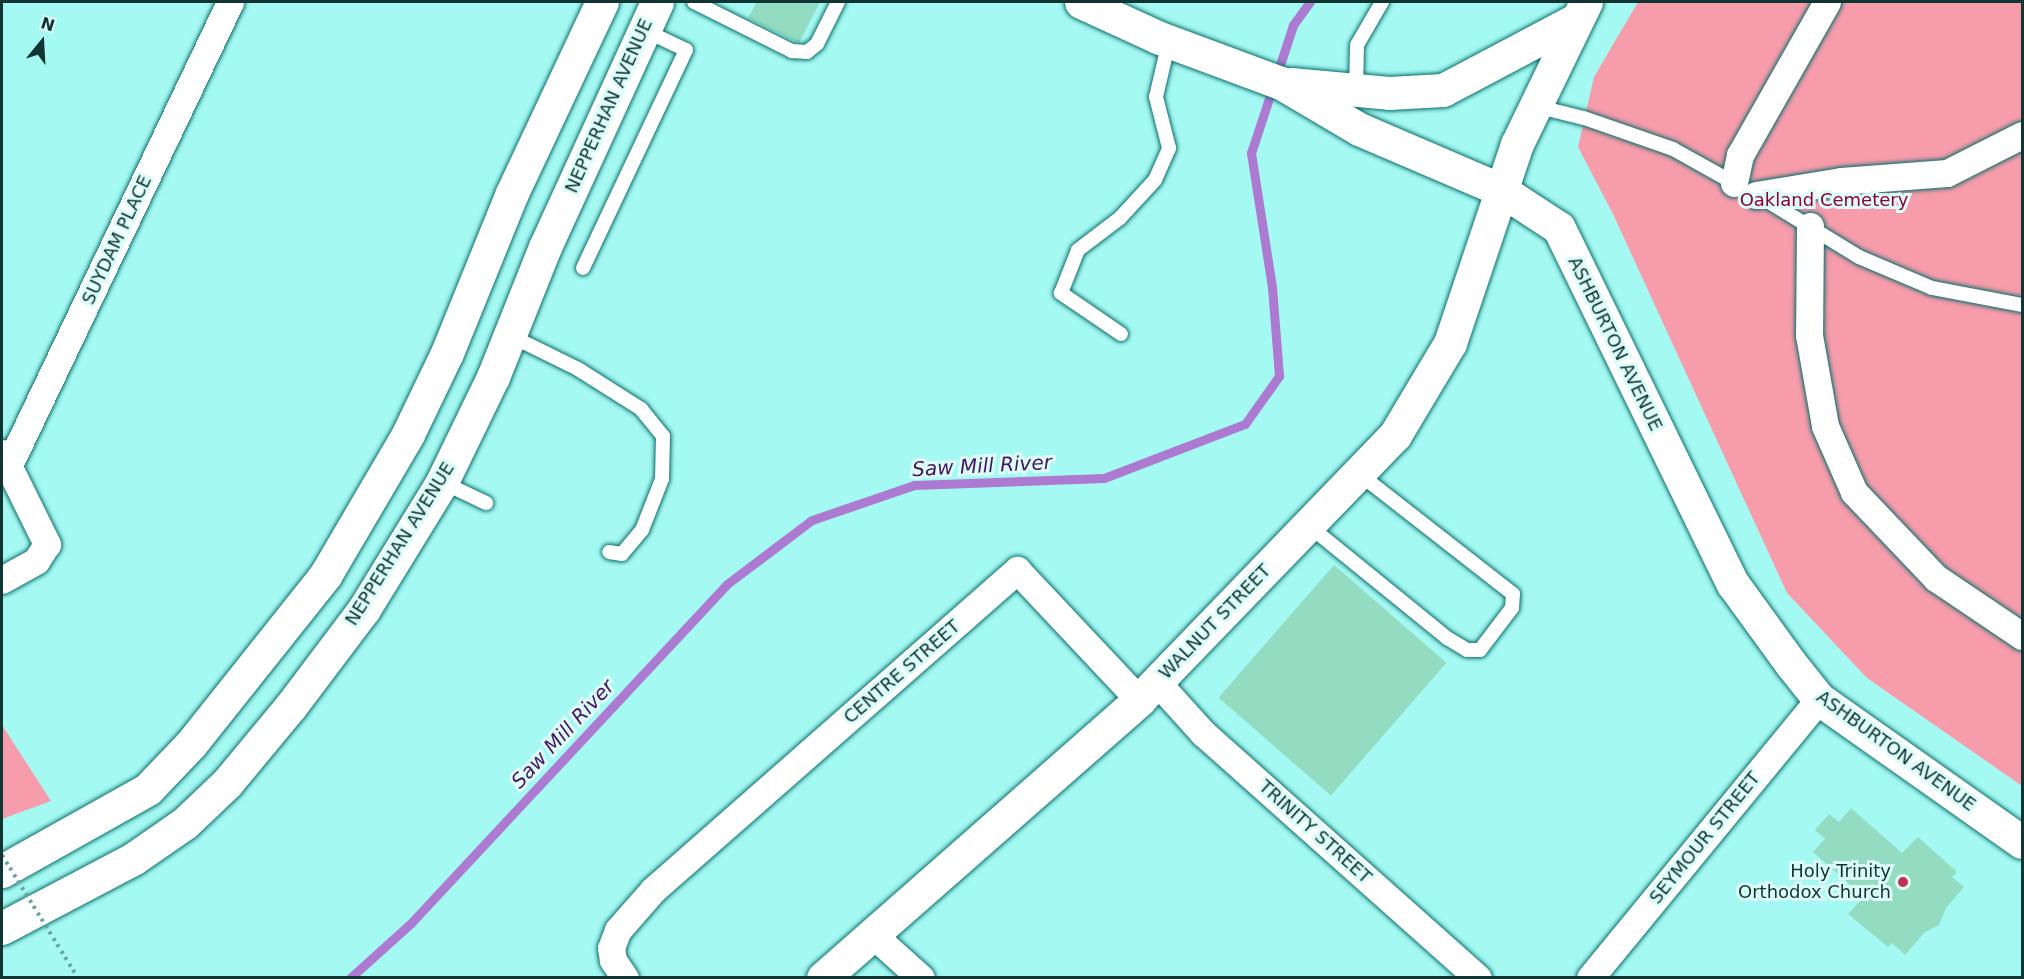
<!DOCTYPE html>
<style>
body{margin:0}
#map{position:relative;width:2024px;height:979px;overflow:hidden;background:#a5f9f3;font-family:"DejaVu Sans",sans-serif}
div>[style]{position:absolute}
.green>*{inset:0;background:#f79cab}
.stream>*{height:9px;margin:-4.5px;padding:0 4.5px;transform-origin:4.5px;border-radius:4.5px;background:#ad7ad2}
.building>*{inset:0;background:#93dcc1;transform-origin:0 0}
.roads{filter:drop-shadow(0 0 2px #096f6a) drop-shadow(0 0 2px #096f6a)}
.lane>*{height:14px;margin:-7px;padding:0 7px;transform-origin:7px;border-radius:7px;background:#fff}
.street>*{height:27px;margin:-13.5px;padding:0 13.5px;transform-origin:13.5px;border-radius:13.5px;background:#fff}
.secondary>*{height:33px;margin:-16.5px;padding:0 16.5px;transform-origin:16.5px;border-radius:16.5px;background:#fff}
.path-bridge>*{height:4px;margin-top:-2px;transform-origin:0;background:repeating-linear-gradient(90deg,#65a4a0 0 3px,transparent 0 7.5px)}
.dots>*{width:16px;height:16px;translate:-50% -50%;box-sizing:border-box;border:3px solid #dcfcf9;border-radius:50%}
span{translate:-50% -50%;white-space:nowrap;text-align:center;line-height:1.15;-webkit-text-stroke:6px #dcfcf9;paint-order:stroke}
.street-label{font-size:18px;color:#113533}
.park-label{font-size:18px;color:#8f0037}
.poi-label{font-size:18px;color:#113533}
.right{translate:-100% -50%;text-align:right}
.water-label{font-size:20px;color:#471464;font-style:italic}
.frame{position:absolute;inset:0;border:3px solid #113533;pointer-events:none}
.north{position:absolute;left:12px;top:12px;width:60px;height:60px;-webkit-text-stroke:4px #dcfcf9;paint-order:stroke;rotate:18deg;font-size:16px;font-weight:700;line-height:24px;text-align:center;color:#113533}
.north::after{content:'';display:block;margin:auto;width:21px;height:27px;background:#113533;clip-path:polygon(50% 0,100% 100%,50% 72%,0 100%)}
</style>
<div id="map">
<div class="green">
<div style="clip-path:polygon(1638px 2px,2022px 2px,2022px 786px,1867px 678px,1787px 593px,1613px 214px,1578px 147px,1594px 77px)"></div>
<div style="clip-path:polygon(2px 725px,51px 801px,2px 819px)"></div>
</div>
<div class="stream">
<div style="left:350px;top:978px;width:82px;rotate:-42deg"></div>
<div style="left:411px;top:923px;width:463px;rotate:-47deg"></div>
<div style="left:727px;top:584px;width:106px;rotate:-37deg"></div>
<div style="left:812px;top:520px;width:108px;rotate:-18.9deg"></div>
<div style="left:914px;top:485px;width:190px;rotate:-2.1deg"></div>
<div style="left:1104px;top:478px;width:151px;rotate:-21deg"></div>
<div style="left:1245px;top:424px;width:59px;rotate:-54.7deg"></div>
<div style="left:1279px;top:376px;width:89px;rotate:-94.5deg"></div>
<div style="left:1272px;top:287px;width:136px;rotate:-98.9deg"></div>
<div style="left:1251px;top:153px;width:135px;rotate:-71.8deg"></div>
<div style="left:1293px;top:25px;width:29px;rotate:-54deg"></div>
</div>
<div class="building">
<div style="clip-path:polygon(757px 2px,820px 2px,799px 43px,748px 18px)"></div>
<div style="left:1334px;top:565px;width:149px;height:176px;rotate:41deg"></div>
<div style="clip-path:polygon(1851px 808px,1902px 853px,1918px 837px,1957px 872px,1952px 877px,1964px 887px,1946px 908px,1939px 925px,1925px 932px,1905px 955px,1892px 943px,1888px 947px,1848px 914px,1864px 897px,1813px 852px,1825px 839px,1815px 830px,1829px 814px,1839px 822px)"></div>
</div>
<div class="roads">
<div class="lane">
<div style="left:694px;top:2px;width:110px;rotate:26.6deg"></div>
<div style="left:792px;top:51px;width:15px;rotate:4deg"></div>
<div style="left:807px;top:52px;width:13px;rotate:-39deg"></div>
<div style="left:817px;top:44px;width:47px;rotate:-63.4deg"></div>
<div style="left:1356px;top:90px;width:45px;rotate:-88.7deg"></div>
<div style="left:1357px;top:45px;width:50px;rotate:-59.8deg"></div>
<div style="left:1535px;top:106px;width:50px;rotate:13.8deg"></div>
<div style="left:1584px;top:118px;width:94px;rotate:19.2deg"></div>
<div style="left:1673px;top:149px;width:72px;rotate:29.1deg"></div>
<div style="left:1761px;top:197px;width:115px;rotate:31.5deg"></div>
<div style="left:1859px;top:257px;width:79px;rotate:23deg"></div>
<div style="left:1932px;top:288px;width:92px;rotate:10.7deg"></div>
<div style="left:583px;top:268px;width:241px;rotate:-64.7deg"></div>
<div style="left:686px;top:50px;width:47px;rotate:-154.5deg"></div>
<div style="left:1121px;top:334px;width:73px;rotate:-145.7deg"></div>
<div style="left:1061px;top:293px;width:46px;rotate:-68.4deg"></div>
<div style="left:1078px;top:250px;width:53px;rotate:-37.3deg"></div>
<div style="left:1120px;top:218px;width:52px;rotate:-47.4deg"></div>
<div style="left:1155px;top:180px;width:35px;rotate:-66deg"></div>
<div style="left:1169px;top:148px;width:53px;rotate:-104.3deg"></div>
<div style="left:1156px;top:97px;width:57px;rotate:-76.9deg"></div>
<div style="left:509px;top:335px;width:77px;rotate:26.2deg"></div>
<div style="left:578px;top:369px;width:75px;rotate:32.4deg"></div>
<div style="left:641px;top:409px;width:35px;rotate:51deg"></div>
<div style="left:663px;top:436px;width:43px;rotate:91.3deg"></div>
<div style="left:662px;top:479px;width:55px;rotate:111.4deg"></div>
<div style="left:642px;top:530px;width:31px;rotate:130deg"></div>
<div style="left:622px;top:554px;width:13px;rotate:-171deg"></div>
<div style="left:442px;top:482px;width:49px;rotate:25.5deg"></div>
<div style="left:1308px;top:525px;width:179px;rotate:39.1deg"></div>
<div style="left:1447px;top:638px;width:23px;rotate:31deg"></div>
<div style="left:1467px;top:650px;width:13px"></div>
<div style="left:1480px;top:650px;width:53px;rotate:-52.7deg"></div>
<div style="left:1512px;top:608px;width:14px;rotate:-86deg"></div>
<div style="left:1513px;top:594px;width:197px;rotate:-142deg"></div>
</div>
<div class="street">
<div style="left:1734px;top:183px;width:29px;rotate:-78deg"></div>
<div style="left:1740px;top:155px;width:176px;rotate:-60.4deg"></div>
<div style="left:1756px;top:195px;width:86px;rotate:-9.4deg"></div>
<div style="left:1841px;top:181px;width:106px;rotate:-4.3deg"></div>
<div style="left:1947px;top:173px;width:84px;rotate:-26.9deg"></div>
<div style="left:1810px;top:226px;width:109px;rotate:90.5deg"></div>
<div style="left:1809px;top:335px;width:92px;rotate:80deg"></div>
<div style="left:1825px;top:426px;width:72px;rotate:66.3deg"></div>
<div style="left:1854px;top:492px;width:119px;rotate:46.4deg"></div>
<div style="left:1936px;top:578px;width:104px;rotate:34deg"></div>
<div style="left:2px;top:453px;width:102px;rotate:63.7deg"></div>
<div style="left:47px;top:544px;width:20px;rotate:123deg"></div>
<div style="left:36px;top:561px;width:39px;rotate:151deg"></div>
<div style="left:9px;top:465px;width:513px;rotate:-64.48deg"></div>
<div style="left:1157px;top:682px;width:69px;rotate:48deg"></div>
<div style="left:1203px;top:733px;width:368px;rotate:41.7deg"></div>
<div style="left:871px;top:933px;width:67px;rotate:42deg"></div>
<div style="left:625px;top:978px;width:22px;rotate:-124deg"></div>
<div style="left:613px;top:960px;width:12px;rotate:-99deg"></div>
<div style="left:611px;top:948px;width:19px;rotate:-69deg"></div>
<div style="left:618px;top:930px;width:53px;rotate:-48.8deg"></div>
<div style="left:653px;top:890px;width:485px;rotate:-41.3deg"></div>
<div style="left:1017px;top:570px;width:178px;rotate:46.8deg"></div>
<div style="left:1590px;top:978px;width:361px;rotate:-50.6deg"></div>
</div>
<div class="secondary">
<div style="left:1081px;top:2px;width:84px;rotate:24.7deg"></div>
<div style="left:1157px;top:37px;width:132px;rotate:20.4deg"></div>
<div style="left:1281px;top:83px;width:91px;rotate:30.5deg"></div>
<div style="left:1359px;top:129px;width:155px;rotate:23.2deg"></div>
<div style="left:1501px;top:190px;width:69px;rotate:33.2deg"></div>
<div style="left:1559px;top:228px;width:396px;rotate:64deg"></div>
<div style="left:1733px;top:584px;width:99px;rotate:54.1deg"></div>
<div style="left:1791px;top:664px;width:45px;rotate:51.3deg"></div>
<div style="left:1819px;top:699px;width:248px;rotate:35.2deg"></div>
<div style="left:1291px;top:84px;width:98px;rotate:5.2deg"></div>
<div style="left:1389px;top:93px;width:54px;rotate:-3.2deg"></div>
<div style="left:1443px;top:90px;width:149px;rotate:-27.9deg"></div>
<div style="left:2px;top:871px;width:167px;rotate:-29.3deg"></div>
<div style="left:148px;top:789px;width:62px;rotate:-46.3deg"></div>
<div style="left:191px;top:744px;width:217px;rotate:-51.5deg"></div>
<div style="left:326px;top:574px;width:162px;rotate:-59.6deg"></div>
<div style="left:408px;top:434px;width:90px;rotate:-64.3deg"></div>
<div style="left:447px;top:353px;width:173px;rotate:-67.9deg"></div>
<div style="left:512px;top:193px;width:211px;rotate:-64.8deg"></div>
<div style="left:2px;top:928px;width:148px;rotate:-27.8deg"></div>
<div style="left:133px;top:859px;width:63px;rotate:-34.7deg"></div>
<div style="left:185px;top:823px;width:58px;rotate:-43.6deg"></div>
<div style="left:227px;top:783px;width:100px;rotate:-50.3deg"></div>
<div style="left:291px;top:706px;width:121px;rotate:-53deg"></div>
<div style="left:364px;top:609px;width:149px;rotate:-58.4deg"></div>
<div style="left:442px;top:482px;width:117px;rotate:-64.1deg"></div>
<div style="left:493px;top:377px;width:140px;rotate:-68.2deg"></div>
<div style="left:545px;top:247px;width:269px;rotate:-65.4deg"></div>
<div style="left:823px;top:978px;width:421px;rotate:-41.3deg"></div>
<div style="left:1139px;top:700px;width:368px;rotate:-46deg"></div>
<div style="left:1395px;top:435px;width:107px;rotate:-59.1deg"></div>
<div style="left:1450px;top:343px;width:210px;rotate:-71.4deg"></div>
<div style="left:1517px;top:144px;width:158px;rotate:-64.1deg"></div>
</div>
</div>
<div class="path-bridge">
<div style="left:2px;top:855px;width:145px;rotate:58.3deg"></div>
</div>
<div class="dots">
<div style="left:1903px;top:882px;background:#bf3058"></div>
</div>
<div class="street-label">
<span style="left:609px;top:106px;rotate:-66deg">NEPPERHAN AVENUE</span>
<span style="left:117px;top:240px;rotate:-65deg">SUYDAM PLACE</span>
<span style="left:1615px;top:344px;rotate:64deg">ASHBURTON AVENUE</span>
<span style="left:400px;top:544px;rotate:-58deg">NEPPERHAN AVENUE</span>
<span style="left:1215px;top:622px;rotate:-46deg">WALNUT STREET</span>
<span style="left:902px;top:672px;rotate:-41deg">CENTRE STREET</span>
<span style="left:1896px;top:751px;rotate:36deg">ASHBURTON AVENUE</span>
<span style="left:1315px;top:832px;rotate:42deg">TRINITY STREET</span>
<span style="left:1705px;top:838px;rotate:-51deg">SEYMOUR STREET</span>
</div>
<div class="park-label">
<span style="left:1824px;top:200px">Oakland Cemetery</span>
</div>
<div class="poi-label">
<span class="right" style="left:1891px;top:882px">Holy Trinity<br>Orthodox Church</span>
</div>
<div class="water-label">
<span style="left:982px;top:466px;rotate:-3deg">Saw Mill River</span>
<span style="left:563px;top:734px;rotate:-47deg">Saw Mill River</span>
</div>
<div class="frame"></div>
<div class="north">N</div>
</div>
